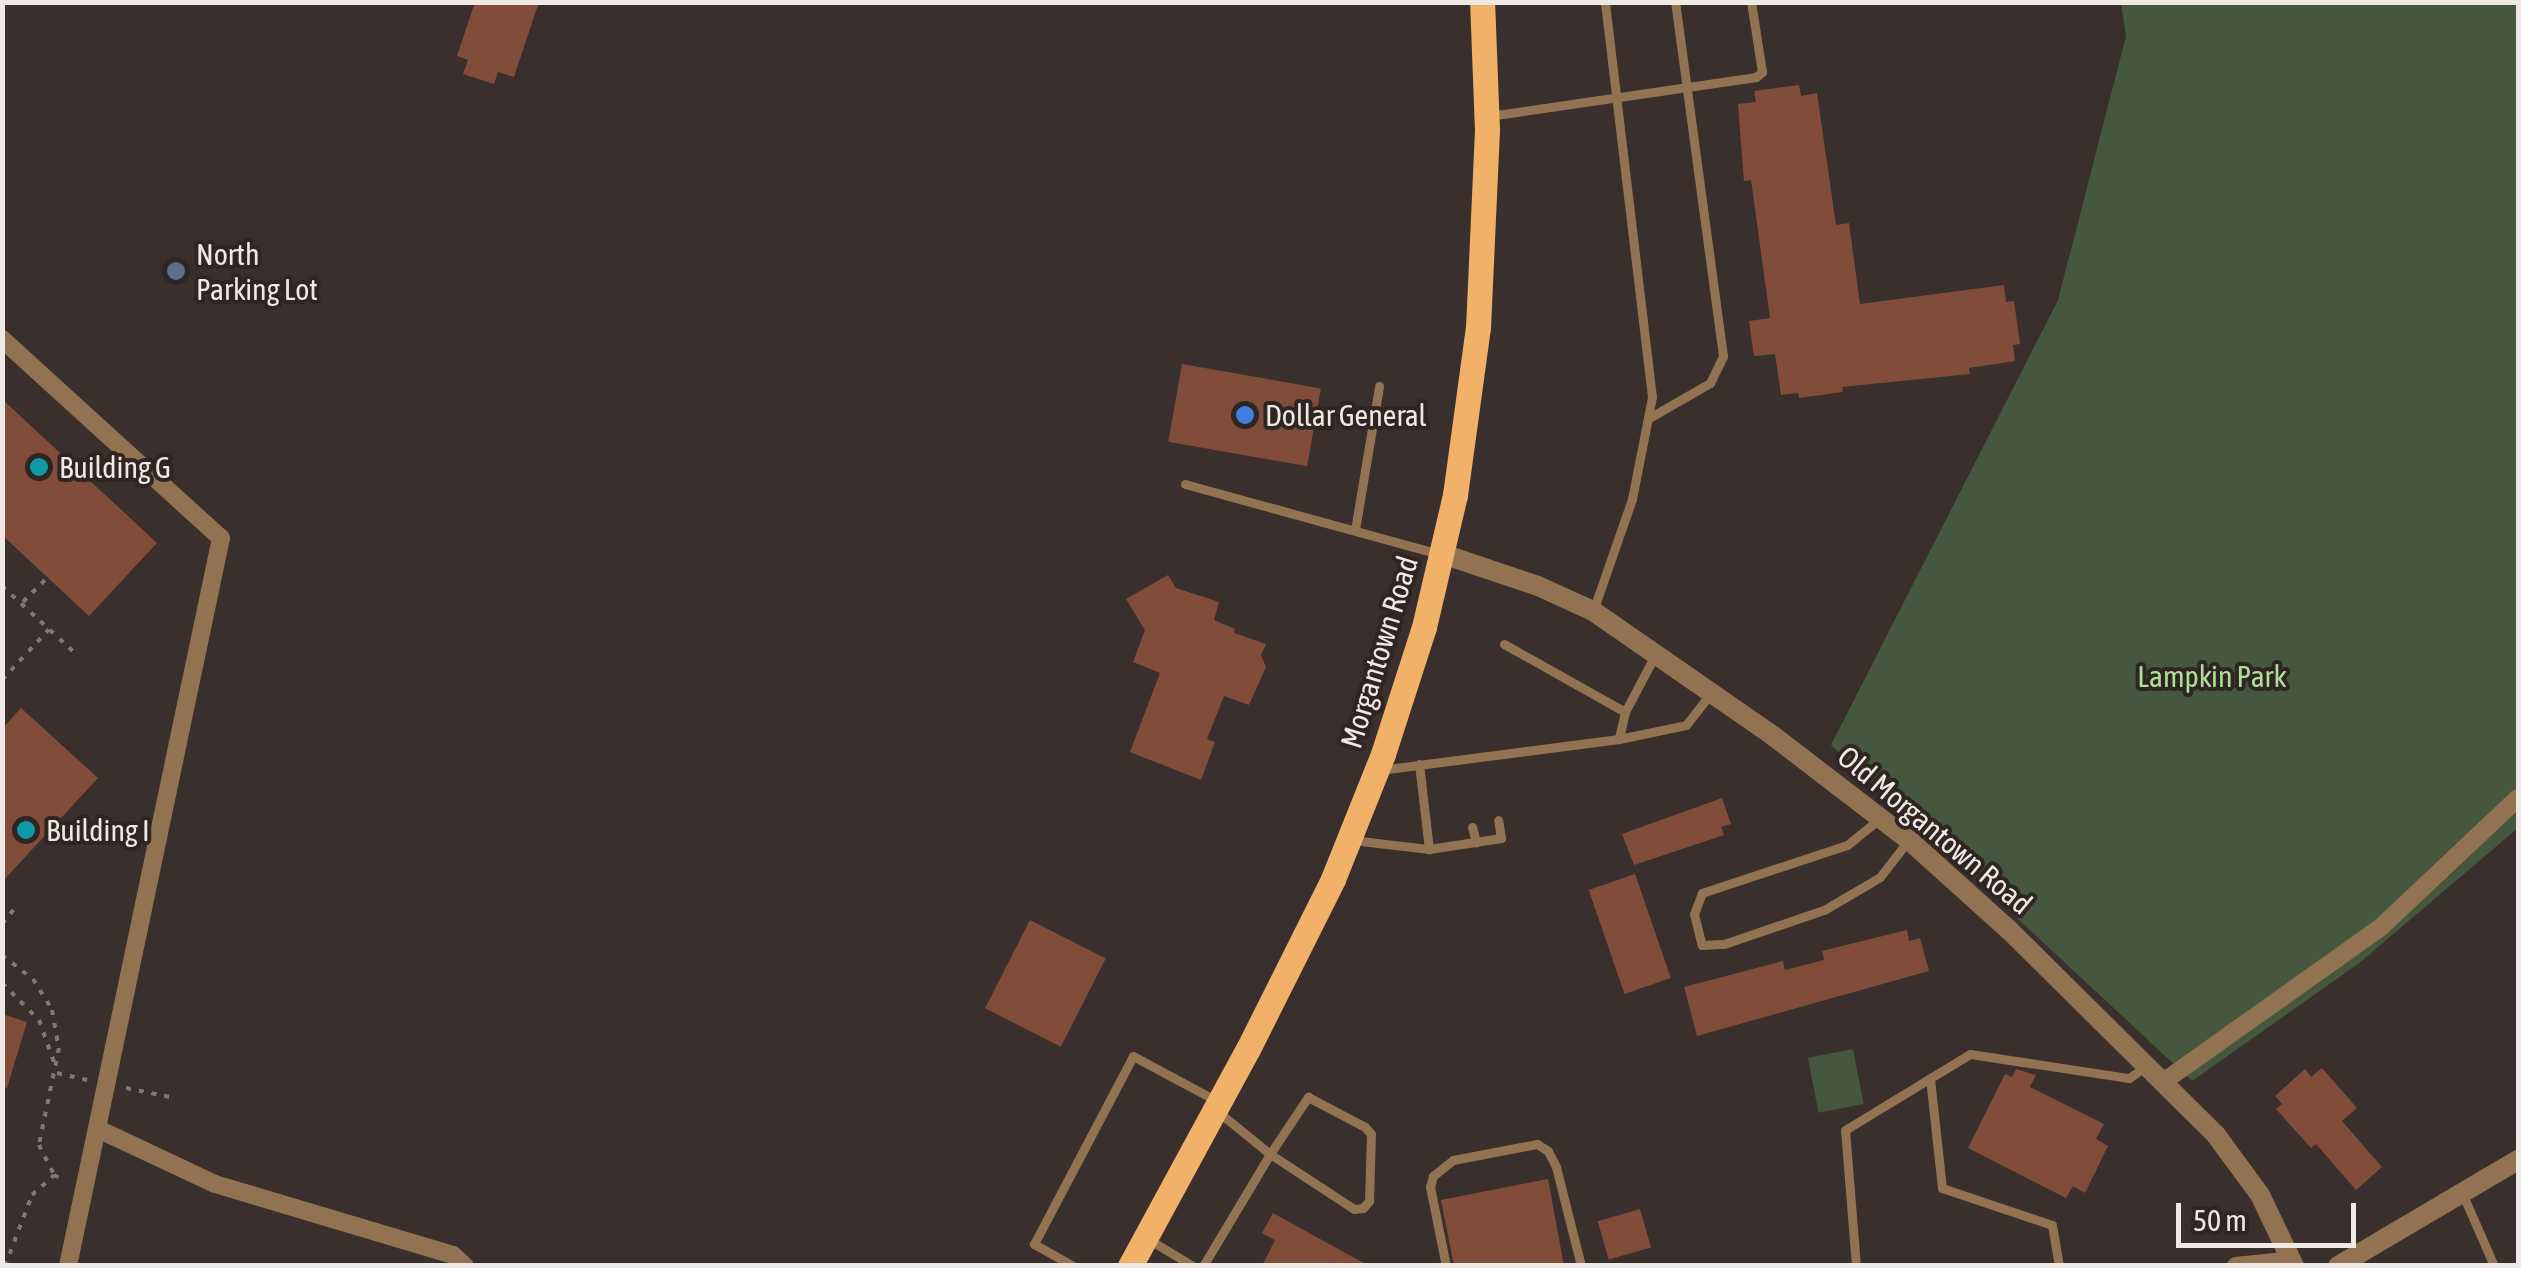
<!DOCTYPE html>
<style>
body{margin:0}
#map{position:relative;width:2521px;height:1268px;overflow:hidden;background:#392f2c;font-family:"Asap Condensed",sans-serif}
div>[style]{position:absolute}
.green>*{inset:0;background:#45573d;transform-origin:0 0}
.building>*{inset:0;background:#814d3a;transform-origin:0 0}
.path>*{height:4px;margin-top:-2px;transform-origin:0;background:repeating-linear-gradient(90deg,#817976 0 5px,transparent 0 13px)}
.service>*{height:9px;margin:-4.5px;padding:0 4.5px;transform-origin:4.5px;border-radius:4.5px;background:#917251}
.minor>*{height:18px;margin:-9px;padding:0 9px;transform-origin:9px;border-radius:9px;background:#917251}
.tertiary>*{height:20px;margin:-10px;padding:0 10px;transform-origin:10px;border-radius:10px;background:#917251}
.primary>*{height:25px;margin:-12.5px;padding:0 12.5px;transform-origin:12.5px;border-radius:12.5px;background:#f1b169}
.dots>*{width:28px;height:28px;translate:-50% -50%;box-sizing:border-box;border:5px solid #2f2522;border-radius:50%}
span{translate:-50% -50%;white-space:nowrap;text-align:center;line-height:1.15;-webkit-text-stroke:8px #2f2522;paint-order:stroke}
.poi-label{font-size:30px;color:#efe9e6}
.left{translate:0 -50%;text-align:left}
.street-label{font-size:30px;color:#efe9e6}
.park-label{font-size:30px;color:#aede97}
.frame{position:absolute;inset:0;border:5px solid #efe9e6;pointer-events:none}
.scale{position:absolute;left:2176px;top:1203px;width:180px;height:45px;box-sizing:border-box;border:5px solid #efe9e6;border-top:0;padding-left:12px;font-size:30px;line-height:35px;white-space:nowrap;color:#efe9e6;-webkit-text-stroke:8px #2f2522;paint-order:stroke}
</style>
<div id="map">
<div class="green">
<div style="clip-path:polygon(2121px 3px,2518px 3px,2518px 828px,2358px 964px,2192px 1081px,1831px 745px,2058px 300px,2126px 36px)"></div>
<div style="left:1853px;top:1049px;width:56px;height:46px;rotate:79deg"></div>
</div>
<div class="building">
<div style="clip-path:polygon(475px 2px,539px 2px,514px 77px,498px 72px,494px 84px,463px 74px,468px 60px,457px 56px)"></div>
<div style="clip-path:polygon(1799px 85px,1801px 96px,1817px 93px,1836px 225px,1849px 223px,1860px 304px,2004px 285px,2006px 302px,2014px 301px,2020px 344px,2013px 345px,2015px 361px,1969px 368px,1970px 374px,1842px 387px,1843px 392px,1799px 398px,1798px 393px,1781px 395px,1775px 354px,1754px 356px,1749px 321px,1770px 318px,1751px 180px,1744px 181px,1738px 104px,1756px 102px,1754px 91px)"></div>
<div style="left:1182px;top:364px;width:141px;height:79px;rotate:10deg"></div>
<div style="clip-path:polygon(2px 399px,157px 543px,89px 616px,2px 535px)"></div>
<div style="clip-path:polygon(1168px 575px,1176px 588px,1219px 602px,1214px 620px,1235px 629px,1234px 633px,1266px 644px,1261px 655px,1266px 667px,1249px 705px,1224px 696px,1207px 739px,1215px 742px,1201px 780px,1130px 752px,1160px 673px,1133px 662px,1145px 630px,1126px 599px)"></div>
<div style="clip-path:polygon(21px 708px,98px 778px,2px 882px,2px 729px)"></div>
<div style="clip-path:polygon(1722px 798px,1731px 824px,1721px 827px,1724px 835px,1634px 865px,1622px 834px)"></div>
<div style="left:1635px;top:874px;width:110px;height:49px;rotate:71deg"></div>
<div style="left:1030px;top:920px;width:85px;height:99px;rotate:27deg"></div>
<div style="clip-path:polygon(1907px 930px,1909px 941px,1920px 938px,1929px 971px,1697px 1036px,1684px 987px,1783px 961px,1785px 970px,1824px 960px,1822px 951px)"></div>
<div style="clip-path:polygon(2px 1014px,27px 1022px,7px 1088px,2px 1087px)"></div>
<div style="clip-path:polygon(2322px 1068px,2357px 1108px,2342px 1121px,2382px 1167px,2356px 1190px,2316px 1144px,2311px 1148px,2276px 1109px,2282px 1104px,2275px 1096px,2305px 1069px,2311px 1077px)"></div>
<div style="clip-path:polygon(2016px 1069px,2036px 1075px,2030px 1087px,2104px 1124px,2096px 1139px,2108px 1146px,2085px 1193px,2073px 1186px,2066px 1198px,1968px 1148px,2005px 1074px,2012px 1077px)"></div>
<div style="clip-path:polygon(1548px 1179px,1564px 1266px,1454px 1266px,1441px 1200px)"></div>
<div style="left:1640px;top:1209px;width:40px;height:44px;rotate:74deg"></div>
<div style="clip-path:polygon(1273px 1213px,1369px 1266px,1262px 1266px,1275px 1240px,1262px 1233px)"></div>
</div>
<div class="path">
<div style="left:2px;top:586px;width:102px;rotate:42.6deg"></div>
<div style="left:23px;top:602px;width:35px;rotate:-45deg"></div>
<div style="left:2px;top:680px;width:69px;rotate:-47.3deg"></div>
<div style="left:2px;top:924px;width:22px;rotate:-51deg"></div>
<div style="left:2px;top:955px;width:39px;rotate:38deg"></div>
<div style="left:33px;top:979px;width:36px;rotate:58deg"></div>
<div style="left:52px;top:1010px;width:39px;rotate:80deg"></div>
<div style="left:59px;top:1048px;width:99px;rotate:101.7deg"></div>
<div style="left:39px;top:1145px;width:34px;rotate:63deg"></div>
<div style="left:54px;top:1175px;width:11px;rotate:27deg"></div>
<div style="left:2px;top:983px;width:52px;rotate:45deg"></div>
<div style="left:39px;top:1020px;width:48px;rotate:70.4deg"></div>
<div style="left:57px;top:1073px;width:31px;rotate:13deg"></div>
<div style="left:126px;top:1088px;width:50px;rotate:11.5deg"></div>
<div style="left:5px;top:1266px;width:76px;rotate:-69.2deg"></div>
<div style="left:32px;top:1195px;width:30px;rotate:-42deg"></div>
</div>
<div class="service">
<div style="left:1489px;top:116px;width:270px;rotate:-8.3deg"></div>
<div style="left:1756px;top:77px;width:8px;rotate:-40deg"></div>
<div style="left:1762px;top:72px;width:71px;rotate:-98.9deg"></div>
<div style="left:1649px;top:418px;width:70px;rotate:-29.8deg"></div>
<div style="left:1710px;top:383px;width:30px;rotate:-64deg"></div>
<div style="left:1723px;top:356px;width:357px;rotate:-97.7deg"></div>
<div style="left:1185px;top:484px;width:264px;rotate:15.4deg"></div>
<div style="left:1355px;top:530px;width:146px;rotate:-80.5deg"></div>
<div style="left:1593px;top:611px;width:119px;rotate:-70.8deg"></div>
<div style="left:1632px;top:499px;width:104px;rotate:-78.9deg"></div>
<div style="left:1652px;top:397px;width:398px;rotate:-96.8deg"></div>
<div style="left:1504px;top:644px;width:139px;rotate:29.3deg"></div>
<div style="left:1625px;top:712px;width:28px;rotate:103deg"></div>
<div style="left:1625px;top:712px;width:64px;rotate:-62.2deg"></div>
<div style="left:1419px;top:764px;width:86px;rotate:83.3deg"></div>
<div style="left:1380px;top:770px;width:241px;rotate:-7.4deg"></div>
<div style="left:1619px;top:739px;width:68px;rotate:-11.8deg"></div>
<div style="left:1686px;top:725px;width:39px;rotate:-52deg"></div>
<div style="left:1878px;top:820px;width:40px;rotate:141deg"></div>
<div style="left:1847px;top:845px;width:153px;rotate:161.7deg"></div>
<div style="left:1702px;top:893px;width:22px;rotate:111deg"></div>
<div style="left:1694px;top:914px;width:32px;rotate:76deg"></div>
<div style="left:1702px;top:945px;width:22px;rotate:-3deg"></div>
<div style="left:1724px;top:944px;width:106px;rotate:-18.8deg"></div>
<div style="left:1824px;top:910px;width:65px;rotate:-30.5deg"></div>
<div style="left:1880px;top:877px;width:44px;rotate:-52.4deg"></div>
<div style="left:1472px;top:827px;width:16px;rotate:75deg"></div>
<div style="left:1352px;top:840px;width:78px;rotate:6.7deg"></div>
<div style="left:1429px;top:849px;width:73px;rotate:-8.7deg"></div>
<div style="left:1501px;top:838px;width:18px;rotate:-99deg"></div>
<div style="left:1930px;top:1078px;width:111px;rotate:83.8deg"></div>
<div style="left:1942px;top:1188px;width:116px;rotate:18.6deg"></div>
<div style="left:2052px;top:1225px;width:42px;rotate:80.3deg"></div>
<div style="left:1308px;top:1097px;width:64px;rotate:27.8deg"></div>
<div style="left:1365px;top:1127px;width:9px;rotate:49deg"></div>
<div style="left:1371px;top:1134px;width:67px;rotate:91.7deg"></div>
<div style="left:1369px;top:1201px;width:9px;rotate:131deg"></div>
<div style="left:1363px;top:1208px;width:9px;rotate:174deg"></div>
<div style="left:1354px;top:1209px;width:100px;rotate:-146.8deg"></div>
<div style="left:1270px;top:1154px;width:69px;rotate:-56.3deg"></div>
<div style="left:2463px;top:1195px;width:77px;rotate:66.4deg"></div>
<div style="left:1148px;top:1239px;width:52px;rotate:31deg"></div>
<div style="left:1073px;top:1266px;width:45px;rotate:-150.6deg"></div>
<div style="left:1034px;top:1244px;width:212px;rotate:-62.2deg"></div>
<div style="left:1133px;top:1056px;width:95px;rotate:28.2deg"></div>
<div style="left:1203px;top:1266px;width:131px;rotate:-59.1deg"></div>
<div style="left:1270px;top:1154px;width:68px;rotate:-140.9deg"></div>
<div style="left:1446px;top:1266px;width:81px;rotate:-101.4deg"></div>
<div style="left:1430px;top:1187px;width:11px;rotate:-75deg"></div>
<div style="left:1433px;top:1176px;width:26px;rotate:-39deg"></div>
<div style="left:1453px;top:1160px;width:86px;rotate:-10.8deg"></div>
<div style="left:1537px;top:1144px;width:13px;rotate:32deg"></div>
<div style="left:1548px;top:1151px;width:18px;rotate:63deg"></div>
<div style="left:1556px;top:1167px;width:102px;rotate:75.8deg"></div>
<div style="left:1856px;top:1266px;width:136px;rotate:-94.6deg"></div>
<div style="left:1845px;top:1130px;width:146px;rotate:-31.3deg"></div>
<div style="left:1970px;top:1054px;width:161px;rotate:8.6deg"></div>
<div style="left:2129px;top:1078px;width:19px;rotate:-35deg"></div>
</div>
<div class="minor">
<div style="left:2px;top:339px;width:296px;rotate:42.3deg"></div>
<div style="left:221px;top:538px;width:744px;rotate:101.87deg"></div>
<div style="left:2163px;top:1082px;width:267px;rotate:-35.4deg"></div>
<div style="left:2381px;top:927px;width:188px;rotate:-43.3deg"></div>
<div style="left:98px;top:1129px;width:129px;rotate:25.2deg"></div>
<div style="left:215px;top:1184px;width:248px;rotate:16.6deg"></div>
<div style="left:453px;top:1255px;width:16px;rotate:43deg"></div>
<div style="left:2236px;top:1266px;width:56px;rotate:-6.1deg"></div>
</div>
<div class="tertiary">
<div style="left:1443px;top:554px;width:100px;rotate:18.6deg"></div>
<div style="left:1538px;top:586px;width:60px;rotate:24.4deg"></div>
<div style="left:1593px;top:611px;width:218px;rotate:34.7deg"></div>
<div style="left:1772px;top:735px;width:173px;rotate:37.5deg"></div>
<div style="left:1909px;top:840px;width:136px;rotate:42deg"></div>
<div style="left:2010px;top:931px;width:290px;rotate:44.7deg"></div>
<div style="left:2216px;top:1135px;width:74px;rotate:53.7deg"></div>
<div style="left:2260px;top:1195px;width:79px;rotate:64.4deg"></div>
<div style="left:2338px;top:1266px;width:209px;rotate:-30.5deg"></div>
</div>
<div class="primary">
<div style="left:1130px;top:1266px;width:247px;rotate:-61.5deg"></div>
<div style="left:1248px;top:1049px;width:190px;rotate:-63.4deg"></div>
<div style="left:1333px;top:879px;width:135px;rotate:-68.2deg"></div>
<div style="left:1383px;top:754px;width:133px;rotate:-72.1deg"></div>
<div style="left:1424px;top:627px;width:136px;rotate:-76.8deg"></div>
<div style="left:1455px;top:495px;width:169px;rotate:-82.2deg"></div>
<div style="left:1478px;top:328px;width:198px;rotate:-87.4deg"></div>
<div style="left:1487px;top:130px;width:128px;rotate:-92.2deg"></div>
</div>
<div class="dots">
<div style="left:176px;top:271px;background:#5c6f8a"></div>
<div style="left:1245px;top:415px;background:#3f7fe0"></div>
<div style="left:39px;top:467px;background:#0f9aa8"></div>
<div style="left:26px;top:830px;background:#0f9aa8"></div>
</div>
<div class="poi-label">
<span class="left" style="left:196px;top:271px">North<br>Parking Lot</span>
<span class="left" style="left:1265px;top:415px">Dollar General</span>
<span class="left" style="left:59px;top:467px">Building G</span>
<span class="left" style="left:46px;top:830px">Building I</span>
</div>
<div class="street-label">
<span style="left:1379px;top:652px;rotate:-73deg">Morgantown Road</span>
<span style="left:1935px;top:830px;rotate:40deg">Old Morgantown Road</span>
</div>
<div class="park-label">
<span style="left:2212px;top:676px">Lampkin Park</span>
</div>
<div class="frame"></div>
<div class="scale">50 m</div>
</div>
